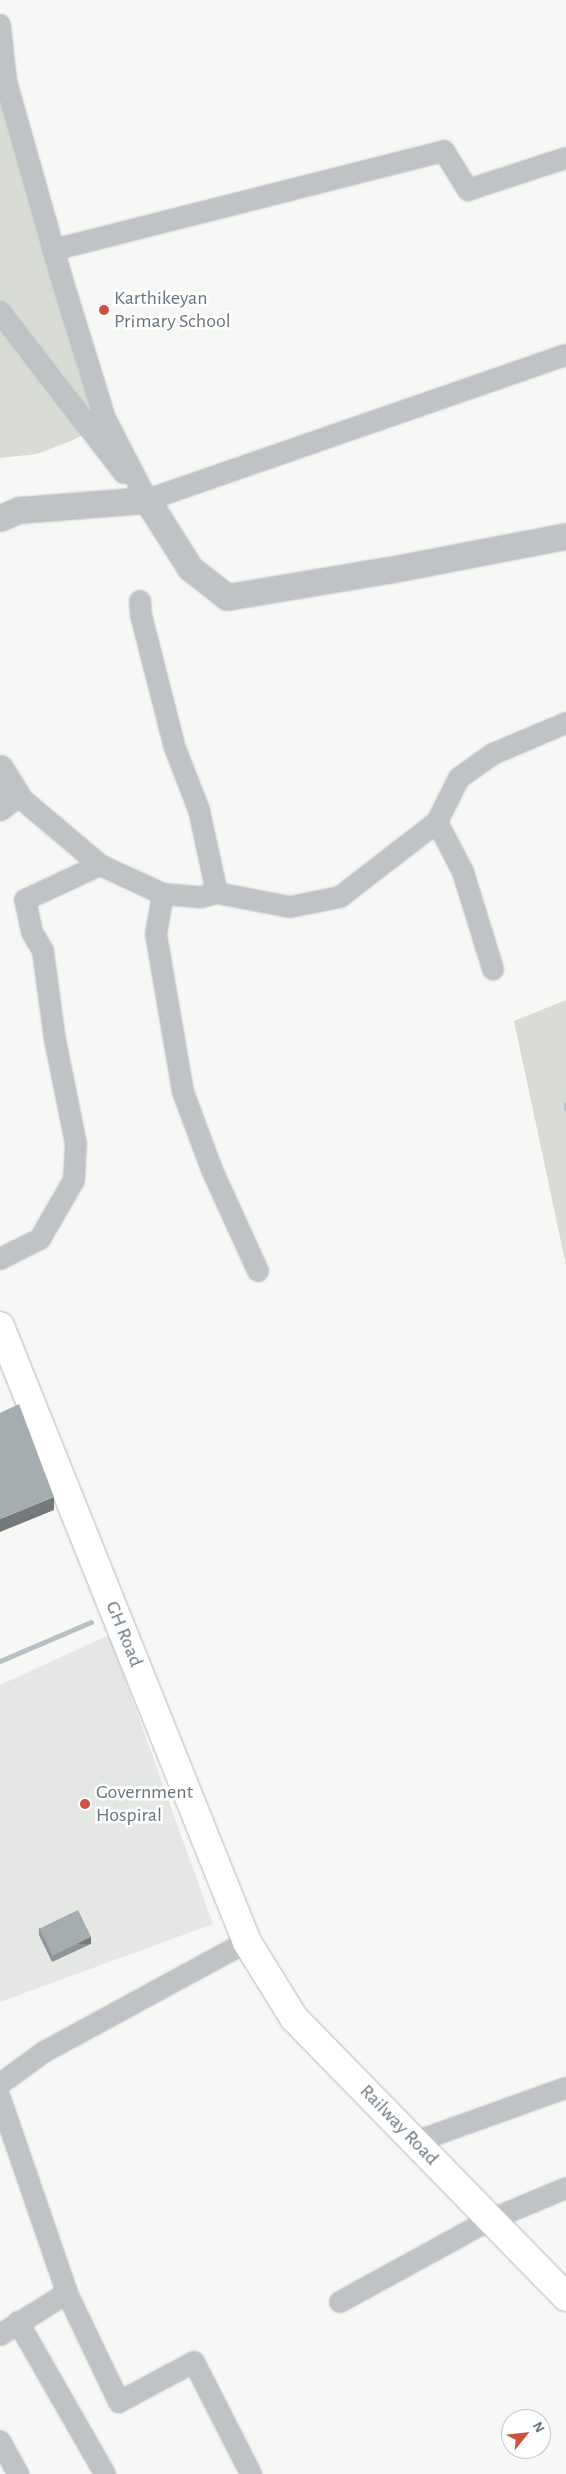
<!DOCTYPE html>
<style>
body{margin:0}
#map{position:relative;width:566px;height:2474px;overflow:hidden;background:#f7f7f5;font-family:"Alegreya Sans",sans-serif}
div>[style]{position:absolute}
.built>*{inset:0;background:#e5e7e5}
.green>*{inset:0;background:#d8dcd5}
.stream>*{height:5px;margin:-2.5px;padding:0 2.5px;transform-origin:2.5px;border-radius:2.5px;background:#b5c1c4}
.roads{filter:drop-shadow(0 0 1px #b2b7bb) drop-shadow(0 0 1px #b2b7bb)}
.minor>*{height:20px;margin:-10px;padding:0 10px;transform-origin:10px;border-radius:10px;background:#bfc3c6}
.tertiary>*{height:25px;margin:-12.5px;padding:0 12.5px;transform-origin:12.5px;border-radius:12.5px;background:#bfc3c6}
.secondary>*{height:28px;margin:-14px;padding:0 14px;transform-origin:14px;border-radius:14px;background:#fff}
.wall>*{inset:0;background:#8e9598}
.shaded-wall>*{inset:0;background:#74797c;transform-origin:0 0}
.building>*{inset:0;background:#a5adb1;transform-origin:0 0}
.dots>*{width:14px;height:14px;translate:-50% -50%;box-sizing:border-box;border:2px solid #fff;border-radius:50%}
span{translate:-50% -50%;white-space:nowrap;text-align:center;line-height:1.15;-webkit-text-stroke:5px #fff;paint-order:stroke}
.poi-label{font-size:20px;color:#66757d}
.left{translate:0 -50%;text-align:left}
.street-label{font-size:20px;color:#66757d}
.north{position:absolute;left:501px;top:2409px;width:50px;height:50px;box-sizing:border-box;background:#fff;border:1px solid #c2c8cb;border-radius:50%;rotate:61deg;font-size:14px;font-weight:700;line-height:20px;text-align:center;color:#66757d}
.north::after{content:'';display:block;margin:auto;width:18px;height:22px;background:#d0503d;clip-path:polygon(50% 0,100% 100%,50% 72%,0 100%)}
</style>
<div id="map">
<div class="built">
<div style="clip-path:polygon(109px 1635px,213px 1924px,0 2002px,0 1685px)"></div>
</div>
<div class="green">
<div style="clip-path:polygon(0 83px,79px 371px,101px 426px,71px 441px,37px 454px,0 458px)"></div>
<div style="clip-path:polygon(566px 1000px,566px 1265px,514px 1021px)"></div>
</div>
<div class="stream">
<div style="left:566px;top:1104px;width:4px;rotate:90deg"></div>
<div style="left:0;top:1661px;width:99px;rotate:-23.2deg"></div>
</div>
<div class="roads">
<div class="minor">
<div style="left:0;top:25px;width:56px;rotate:83.9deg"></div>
<div style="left:6px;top:81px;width:203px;rotate:74.2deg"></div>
<div style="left:61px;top:276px;width:149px;rotate:72.8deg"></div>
<div style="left:105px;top:418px;width:92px;rotate:62.9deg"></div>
<div style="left:147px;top:500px;width:443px;rotate:-19.1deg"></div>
<div style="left:53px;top:250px;width:403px;rotate:-14.2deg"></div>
<div style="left:444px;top:151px;width:46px;rotate:58.4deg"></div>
<div style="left:468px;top:190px;width:103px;rotate:-18.1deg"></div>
<div style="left:0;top:312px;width:203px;rotate:52.4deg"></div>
<div style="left:140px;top:601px;width:14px;rotate:86deg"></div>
<div style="left:141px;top:615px;width:137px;rotate:75.7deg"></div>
<div style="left:175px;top:748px;width:66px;rotate:68.8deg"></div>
<div style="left:199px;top:810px;width:85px;rotate:77.8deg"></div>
<div style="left:437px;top:822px;width:56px;rotate:62.5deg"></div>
<div style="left:463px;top:872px;width:102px;rotate:72.8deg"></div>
<div style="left:100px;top:865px;width:69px;rotate:24.7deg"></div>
<div style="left:163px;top:894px;width:38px;rotate:5deg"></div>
<div style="left:201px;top:897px;width:16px;rotate:-14deg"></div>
<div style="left:217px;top:893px;width:74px;rotate:10.9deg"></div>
<div style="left:290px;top:907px;width:51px;rotate:-11.3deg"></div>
<div style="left:340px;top:897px;width:123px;rotate:-37.7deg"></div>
<div style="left:437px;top:822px;width:49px;rotate:-63.4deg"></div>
<div style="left:459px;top:778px;width:42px;rotate:-35.2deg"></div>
<div style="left:493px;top:754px;width:79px;rotate:-23deg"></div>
<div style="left:163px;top:894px;width:41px;rotate:99.9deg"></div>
<div style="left:156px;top:934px;width:160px;rotate:80.3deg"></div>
<div style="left:183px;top:1092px;width:83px;rotate:69.6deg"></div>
<div style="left:212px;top:1170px;width:111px;rotate:65.5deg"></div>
<div style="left:0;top:1259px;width:45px;rotate:-26.6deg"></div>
<div style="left:40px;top:1239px;width:68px;rotate:-60deg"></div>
<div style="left:74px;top:1180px;width:36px;rotate:-87deg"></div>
<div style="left:76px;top:1144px;width:106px;rotate:-101.4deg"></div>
<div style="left:55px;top:1040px;width:90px;rotate:-97.7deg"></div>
<div style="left:43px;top:951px;width:22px;rotate:-120deg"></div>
<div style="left:32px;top:932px;width:33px;rotate:-102deg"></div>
<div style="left:25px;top:900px;width:83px;rotate:-25deg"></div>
<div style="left:100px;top:865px;width:110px;rotate:-139.8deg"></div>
<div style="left:0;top:2084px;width:54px;rotate:-36deg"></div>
<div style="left:44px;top:2052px;width:231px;rotate:-28.5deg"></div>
<div style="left:0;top:2098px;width:206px;rotate:71deg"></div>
<div style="left:67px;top:2293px;width:79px;rotate:147.9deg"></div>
<div style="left:415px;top:2142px;width:160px;rotate:-19.7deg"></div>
<div style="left:67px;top:2293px;width:121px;rotate:64.5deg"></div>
<div style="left:119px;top:2402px;width:85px;rotate:-28.1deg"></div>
<div style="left:194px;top:2362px;width:126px;rotate:63deg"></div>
<div style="left:340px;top:2302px;width:171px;rotate:-28.7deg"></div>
<div style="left:490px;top:2220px;width:82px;rotate:-22.8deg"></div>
<div style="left:18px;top:2322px;width:175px;rotate:60.2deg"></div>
<div style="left:0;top:2441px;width:38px;rotate:61deg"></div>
</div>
<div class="tertiary">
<div style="left:0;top:518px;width:21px;rotate:-23deg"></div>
<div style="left:19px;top:510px;width:128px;rotate:-4.5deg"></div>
<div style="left:147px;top:500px;width:80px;rotate:57.7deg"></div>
<div style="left:190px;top:568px;width:47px;rotate:38.1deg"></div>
<div style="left:227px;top:597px;width:164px;rotate:-9.5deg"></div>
<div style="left:389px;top:570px;width:180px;rotate:-10.9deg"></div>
<div style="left:0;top:768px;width:31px;rotate:58deg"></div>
<div style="left:16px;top:794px;width:21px;rotate:141deg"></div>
</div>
<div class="secondary">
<div style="left:0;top:1326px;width:664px;rotate:68.15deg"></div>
<div style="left:247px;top:1942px;width:89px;rotate:58.3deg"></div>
<div style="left:294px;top:2018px;width:390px;rotate:45.7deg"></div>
</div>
</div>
<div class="wall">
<div style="clip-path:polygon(39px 1928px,91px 1944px,52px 1962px,39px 1935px)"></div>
</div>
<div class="shaded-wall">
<div style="clip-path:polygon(54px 1497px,54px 1510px,0 1532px,0 1519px)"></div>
<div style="left:91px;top:1937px;width:7px;height:43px;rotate:90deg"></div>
</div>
<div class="building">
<div style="clip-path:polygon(19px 1404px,54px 1497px,0 1519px,0 1413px)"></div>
<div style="left:78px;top:1910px;width:30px;height:43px;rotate:64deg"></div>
</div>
<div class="dots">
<div style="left:104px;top:310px;background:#d0503d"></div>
<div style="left:85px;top:1804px;background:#d0503d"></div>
</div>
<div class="poi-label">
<span class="left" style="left:114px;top:310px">Karthikeyan<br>Primary School</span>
<span class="left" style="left:96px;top:1804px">Government<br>Hospiral</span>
</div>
<div class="street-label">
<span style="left:124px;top:1634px;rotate:68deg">GH Road</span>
<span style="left:399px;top:2125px;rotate:46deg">Railway Road</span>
</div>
<div class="north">N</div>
</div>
